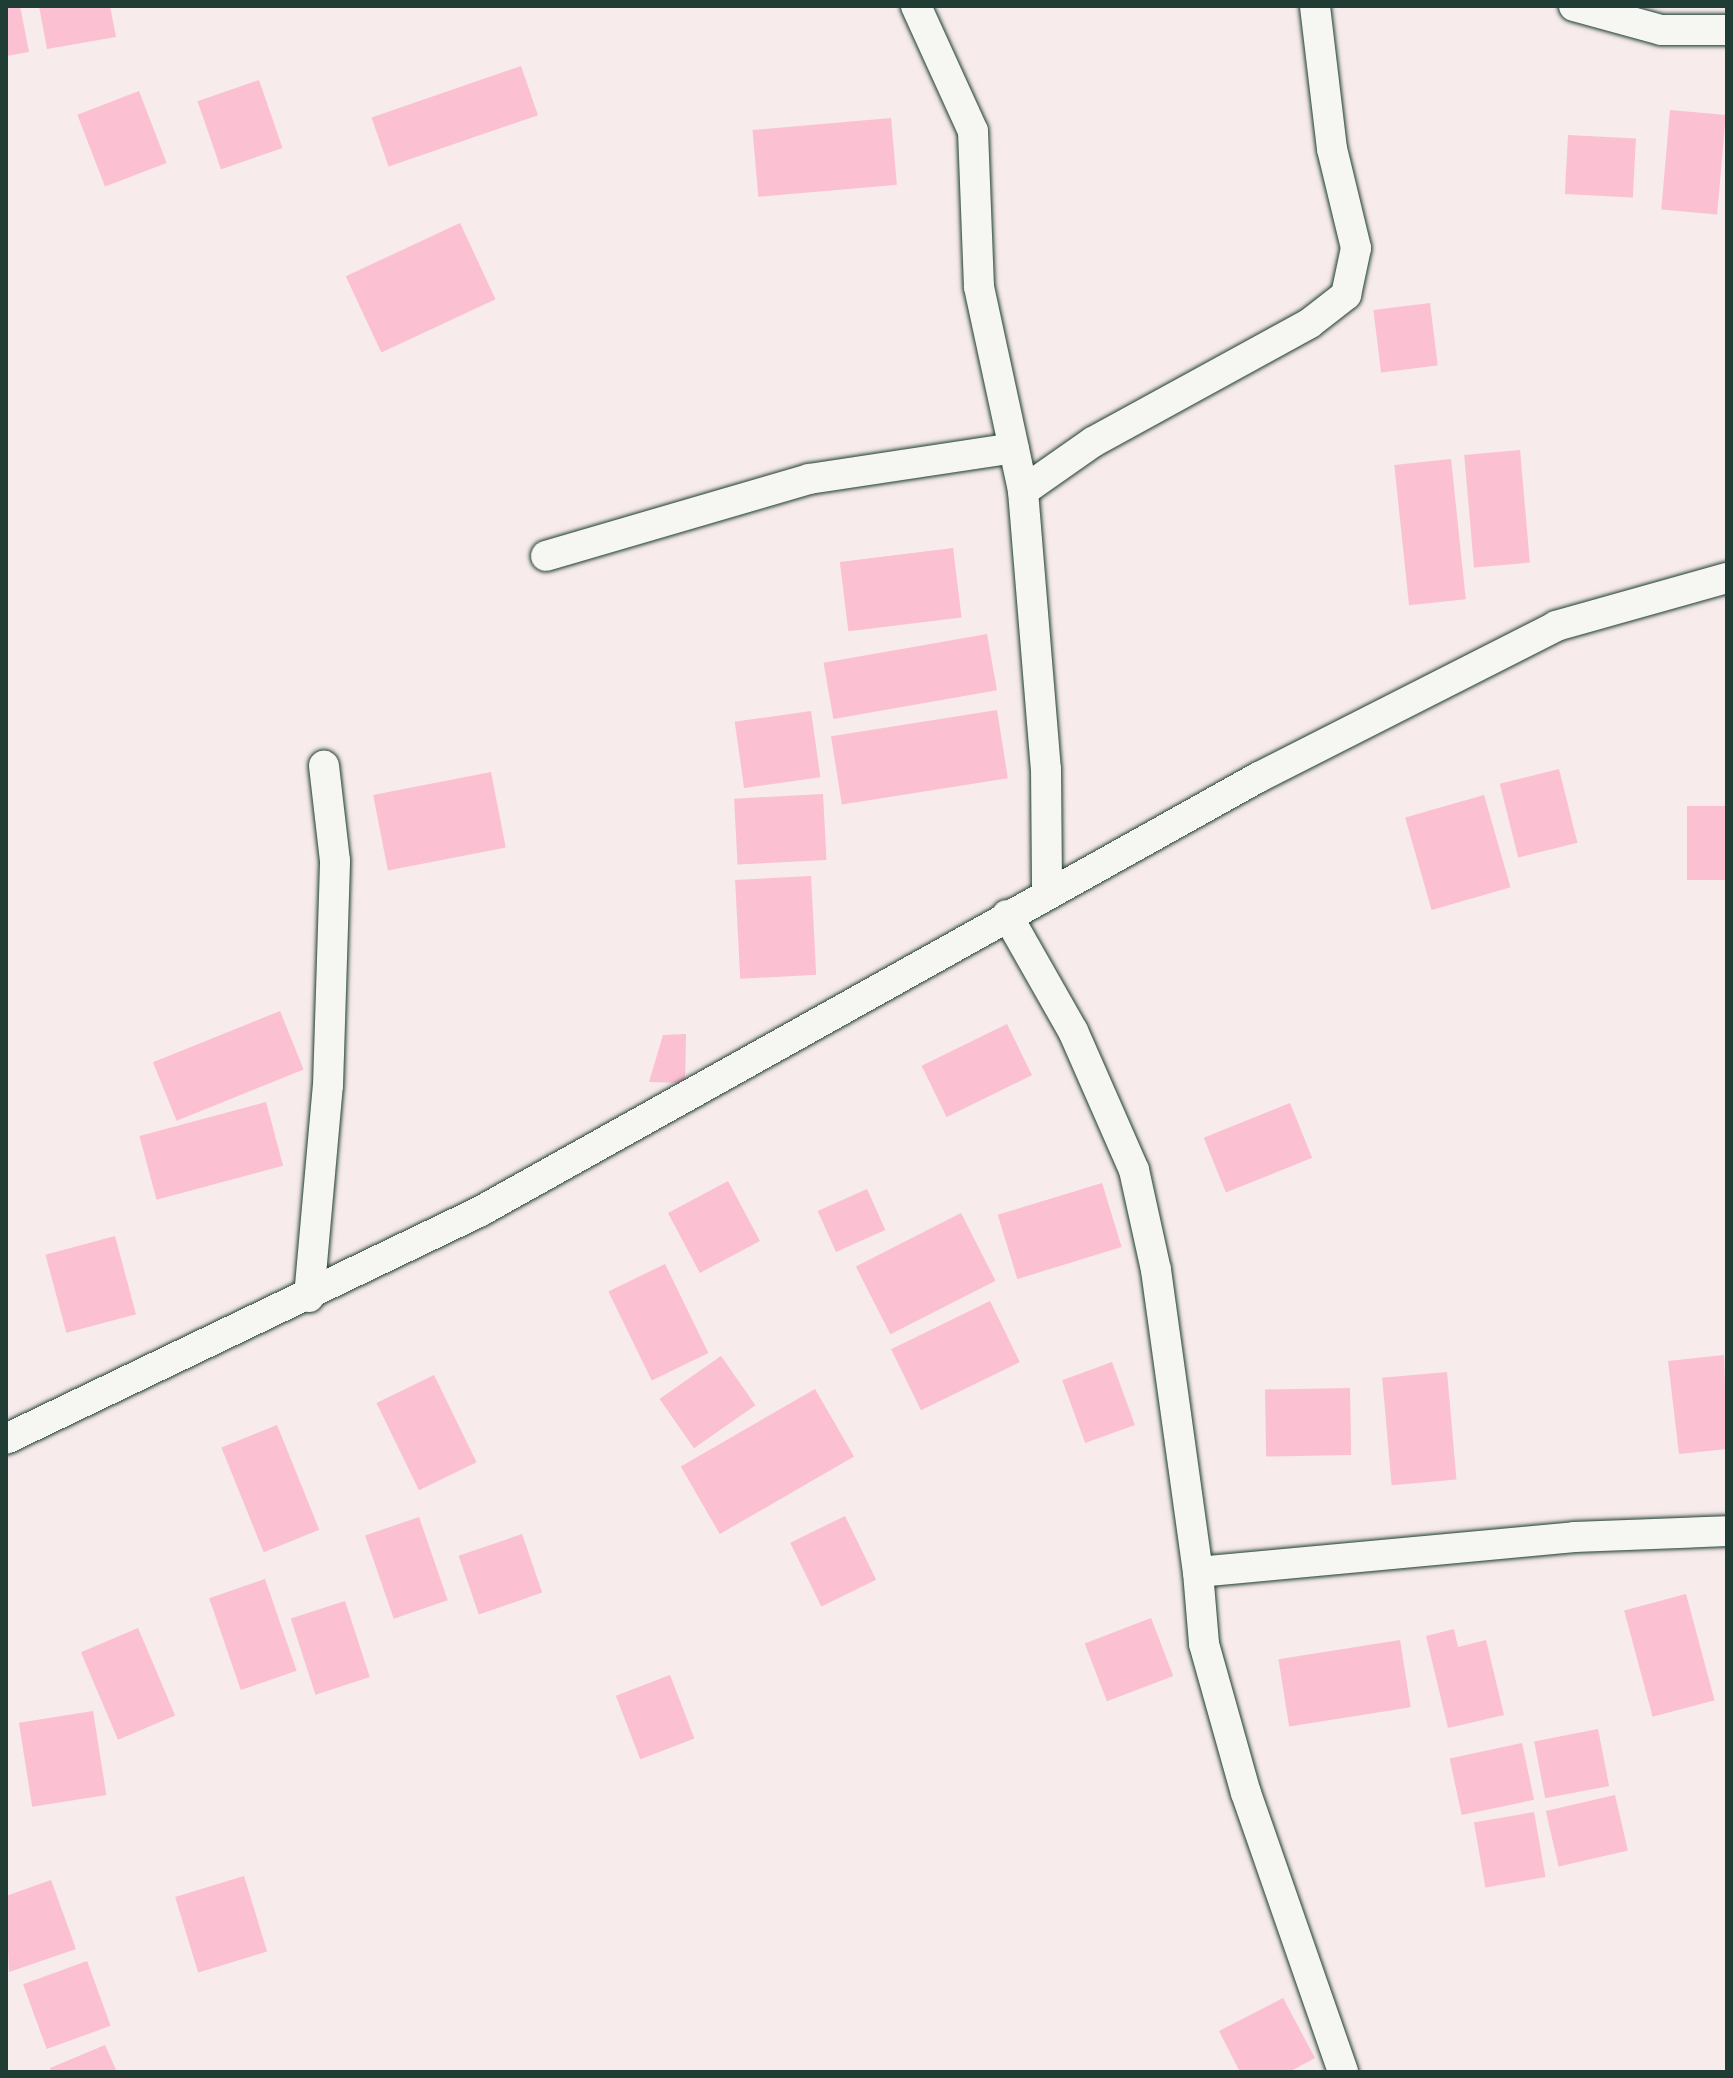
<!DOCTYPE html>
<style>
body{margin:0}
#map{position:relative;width:1733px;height:2078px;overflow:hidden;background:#f7ebeb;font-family:Caveat,sans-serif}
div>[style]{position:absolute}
.building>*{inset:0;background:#fbc0d1;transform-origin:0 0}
.roads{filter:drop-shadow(0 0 2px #1f3d34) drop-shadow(0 0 2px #1f3d34)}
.street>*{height:30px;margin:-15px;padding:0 15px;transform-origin:15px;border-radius:15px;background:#f6f6f2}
span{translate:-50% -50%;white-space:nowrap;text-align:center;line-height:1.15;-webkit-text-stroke:8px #f6f6f2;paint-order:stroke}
.frame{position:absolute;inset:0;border:8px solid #1f3d34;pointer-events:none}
</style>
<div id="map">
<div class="building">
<div style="clip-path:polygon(6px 6px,20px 6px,29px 52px,6px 56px)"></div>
<div style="clip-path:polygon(39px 6px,110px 6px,116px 37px,47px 49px)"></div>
<div style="left:521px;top:66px;width:52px;height:158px;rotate:71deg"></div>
<div style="left:259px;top:80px;width:72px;height:65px;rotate:71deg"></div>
<div style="left:139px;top:91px;width:77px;height:66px;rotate:69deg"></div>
<div style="left:1670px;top:110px;width:56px;height:100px;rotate:5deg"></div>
<div style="left:891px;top:118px;width:67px;height:139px;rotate:85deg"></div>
<div style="left:1568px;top:135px;width:68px;height:59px;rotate:3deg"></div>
<div style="left:460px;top:223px;width:84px;height:126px;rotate:65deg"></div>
<div style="left:1430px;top:303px;width:63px;height:57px;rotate:83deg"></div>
<div style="left:1520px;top:450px;width:113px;height:56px;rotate:85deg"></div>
<div style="left:1451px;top:459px;width:141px;height:57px;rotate:84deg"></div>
<div style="left:953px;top:548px;width:70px;height:114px;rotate:83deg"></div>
<div style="left:987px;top:634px;width:57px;height:166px;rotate:80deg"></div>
<div style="left:997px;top:710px;width:69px;height:168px;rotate:81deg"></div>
<div style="left:811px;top:711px;width:67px;height:77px;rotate:82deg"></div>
<div style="left:1559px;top:769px;width:76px;height:61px;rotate:76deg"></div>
<div style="left:491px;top:772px;width:77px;height:120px;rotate:79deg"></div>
<div style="left:823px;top:794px;width:66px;height:89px;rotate:87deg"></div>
<div style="left:1484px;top:795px;width:96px;height:82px;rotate:74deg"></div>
<div style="left:1727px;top:806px;width:74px;height:40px;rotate:90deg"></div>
<div style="left:811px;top:876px;width:99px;height:76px;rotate:87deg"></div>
<div style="left:280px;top:1011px;width:63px;height:137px;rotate:68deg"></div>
<div style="left:1007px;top:1024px;width:57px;height:95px;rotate:64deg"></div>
<div style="clip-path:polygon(686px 1034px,685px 1083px,649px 1082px,663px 1035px)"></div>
<div style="left:266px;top:1102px;width:66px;height:131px;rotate:75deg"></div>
<div style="left:1290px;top:1103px;width:59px;height:93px;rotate:68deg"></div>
<div style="left:728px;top:1181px;width:68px;height:68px;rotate:62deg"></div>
<div style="left:1102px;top:1183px;width:67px;height:109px;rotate:73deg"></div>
<div style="left:867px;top:1189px;width:45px;height:54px;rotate:66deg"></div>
<div style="left:961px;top:1213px;width:76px;height:118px;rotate:63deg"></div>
<div style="left:115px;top:1236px;width:81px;height:72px;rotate:75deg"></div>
<div style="left:665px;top:1264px;width:99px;height:63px;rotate:64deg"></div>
<div style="left:990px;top:1301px;width:68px;height:110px;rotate:64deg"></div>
<div style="clip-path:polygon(1724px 1355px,1727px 1449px,1679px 1454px,1668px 1361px)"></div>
<div style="left:721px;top:1356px;width:60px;height:75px;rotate:55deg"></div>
<div style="left:1112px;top:1362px;width:67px;height:53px;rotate:70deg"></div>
<div style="left:1447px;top:1372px;width:108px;height:65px;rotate:85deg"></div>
<div style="left:434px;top:1375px;width:97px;height:64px;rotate:64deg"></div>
<div style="left:1350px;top:1388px;width:67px;height:85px;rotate:89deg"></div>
<div style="left:815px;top:1389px;width:78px;height:155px;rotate:60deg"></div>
<div style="left:277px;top:1425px;width:113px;height:60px;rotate:68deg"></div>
<div style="left:845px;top:1516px;width:71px;height:61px;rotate:64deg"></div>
<div style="left:419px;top:1517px;width:88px;height:57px;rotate:71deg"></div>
<div style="left:522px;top:1534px;width:62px;height:67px;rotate:71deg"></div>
<div style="left:265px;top:1579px;width:97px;height:59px;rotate:71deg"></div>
<div style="left:1686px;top:1594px;width:110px;height:64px;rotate:75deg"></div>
<div style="left:345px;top:1601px;width:80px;height:57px;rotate:72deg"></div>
<div style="left:1151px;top:1618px;width:62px;height:71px;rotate:69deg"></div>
<div style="left:138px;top:1628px;width:95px;height:62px;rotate:67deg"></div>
<div style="clip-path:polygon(1454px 1629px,1458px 1647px,1486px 1640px,1504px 1715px,1448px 1728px,1426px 1636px)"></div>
<div style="left:1400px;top:1640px;width:68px;height:123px;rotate:81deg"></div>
<div style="left:670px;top:1675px;width:68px;height:58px;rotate:69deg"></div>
<div style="left:93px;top:1711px;width:85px;height:75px;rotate:81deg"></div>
<div style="left:1598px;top:1729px;width:58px;height:65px;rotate:79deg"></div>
<div style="left:1522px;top:1743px;width:58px;height:74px;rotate:78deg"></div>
<div style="left:1615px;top:1795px;width:57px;height:71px;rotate:77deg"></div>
<div style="left:1534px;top:1812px;width:66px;height:61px;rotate:80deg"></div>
<div style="left:244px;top:1876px;width:79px;height:72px;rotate:73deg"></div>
<div style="clip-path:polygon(51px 1880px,76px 1949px,9px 1972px,6px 1896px)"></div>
<div style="left:87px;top:1961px;width:69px;height:68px;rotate:70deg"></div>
<div style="clip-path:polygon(1283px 1998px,1315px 2058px,1289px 2072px,1240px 2072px,1219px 2031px)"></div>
<div style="clip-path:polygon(105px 2045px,117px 2072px,51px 2072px,50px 2068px)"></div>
</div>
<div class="roads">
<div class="street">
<div style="left:916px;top:6px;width:137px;rotate:65.5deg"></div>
<div style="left:973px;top:131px;width:156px;rotate:87.8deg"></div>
<div style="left:979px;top:287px;width:209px;rotate:77.8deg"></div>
<div style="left:1023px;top:491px;width:279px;rotate:85.3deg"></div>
<div style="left:1046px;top:769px;width:124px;rotate:89.5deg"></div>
<div style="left:1574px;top:6px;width:90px;rotate:15.4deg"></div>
<div style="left:1661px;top:30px;width:66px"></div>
<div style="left:1023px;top:491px;width:85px;rotate:-35deg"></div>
<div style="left:1093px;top:442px;width:247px;rotate:-28.7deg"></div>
<div style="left:1310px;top:323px;width:46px;rotate:-37.9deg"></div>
<div style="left:1346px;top:295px;width:48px;rotate:-78deg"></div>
<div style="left:1356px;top:248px;width:102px;rotate:-103.6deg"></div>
<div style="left:1332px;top:149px;width:144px;rotate:-96.8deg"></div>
<div style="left:546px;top:556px;width:274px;rotate:-16.3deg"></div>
<div style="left:809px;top:479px;width:207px;rotate:-8.6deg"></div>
<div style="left:1007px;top:915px;width:133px;rotate:60.4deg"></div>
<div style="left:1073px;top:1031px;width:152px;rotate:66.3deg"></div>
<div style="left:1134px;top:1170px;width:102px;rotate:77.6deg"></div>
<div style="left:1156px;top:1270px;width:305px;rotate:82.1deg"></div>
<div style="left:1198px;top:1572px;width:378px;rotate:-5.3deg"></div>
<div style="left:1574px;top:1537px;width:153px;rotate:-2.2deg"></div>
<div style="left:309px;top:1297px;width:212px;rotate:-84.9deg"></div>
<div style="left:328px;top:1086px;width:225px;rotate:-88.2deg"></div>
<div style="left:335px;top:861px;width:96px;rotate:-96.6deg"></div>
<div style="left:6px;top:1439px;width:525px;rotate:-25.64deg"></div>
<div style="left:479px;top:1212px;width:893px;rotate:-29.15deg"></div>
<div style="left:1259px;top:777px;width:333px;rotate:-26.9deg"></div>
<div style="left:1556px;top:626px;width:178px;rotate:-15.7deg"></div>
<div style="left:1198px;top:1572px;width:72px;rotate:85.2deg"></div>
<div style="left:1204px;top:1644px;width:155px;rotate:74.3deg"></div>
<div style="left:1246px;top:1793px;width:295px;rotate:70.8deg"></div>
</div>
</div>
<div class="frame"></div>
</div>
